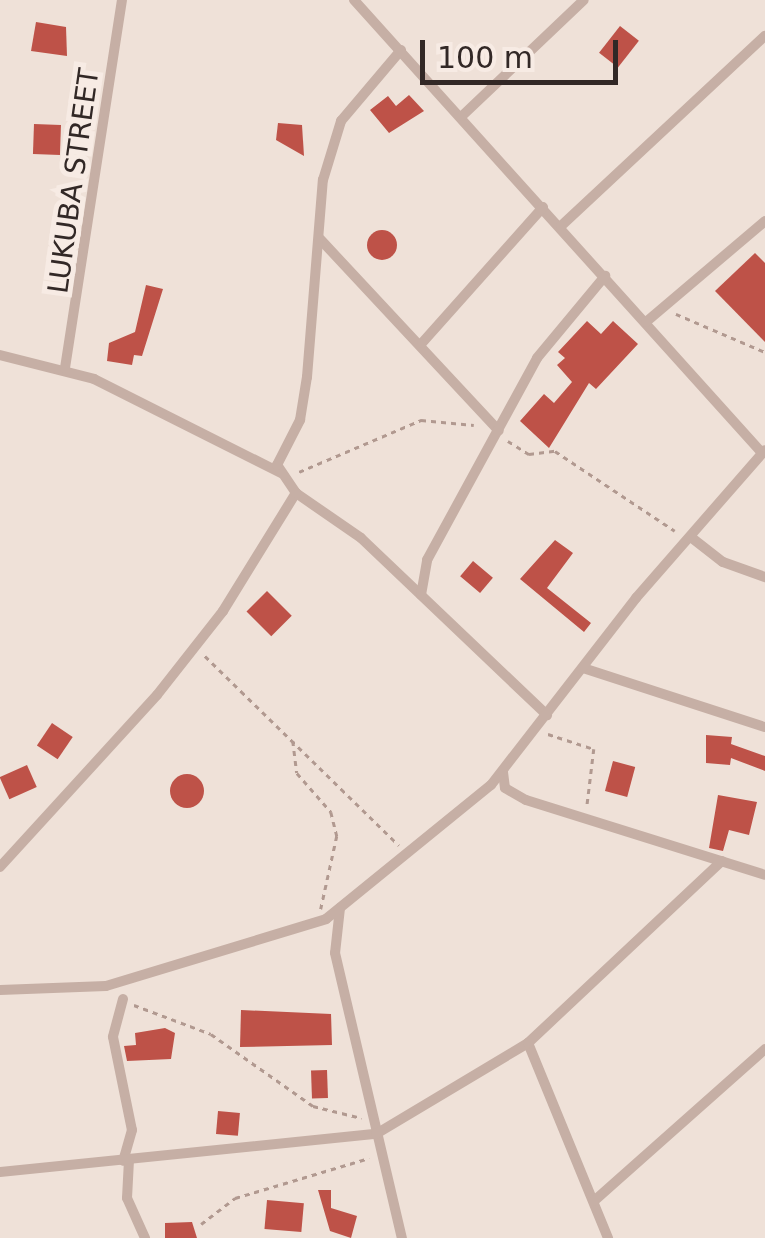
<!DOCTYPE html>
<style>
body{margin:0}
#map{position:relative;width:765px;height:1238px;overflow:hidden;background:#efe1d8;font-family:"DejaVu Sans",sans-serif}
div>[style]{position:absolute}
.building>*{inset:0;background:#be5248;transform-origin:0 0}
.round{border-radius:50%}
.path>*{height:2.5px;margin-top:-1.25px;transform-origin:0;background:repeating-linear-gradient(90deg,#b19990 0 5px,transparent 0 10px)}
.street>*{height:10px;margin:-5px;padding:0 5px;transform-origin:5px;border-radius:5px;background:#c6afa5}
span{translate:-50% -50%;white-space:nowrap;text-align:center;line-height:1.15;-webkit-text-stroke:10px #f7ebe4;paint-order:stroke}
.street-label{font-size:28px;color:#322826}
.scale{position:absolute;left:420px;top:40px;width:198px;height:45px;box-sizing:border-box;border:5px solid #322826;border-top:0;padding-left:12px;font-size:30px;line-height:35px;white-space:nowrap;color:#322826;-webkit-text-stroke:8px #f7ebe4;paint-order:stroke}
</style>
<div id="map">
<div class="building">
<div style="clip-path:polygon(36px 22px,66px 27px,67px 56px,31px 51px)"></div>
<div style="left:620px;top:26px;width:24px;height:34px;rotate:38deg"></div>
<div style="clip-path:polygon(409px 95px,424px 111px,389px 133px,370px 110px,388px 96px,396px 106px)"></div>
<div style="clip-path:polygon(278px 123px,302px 125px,304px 156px,276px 140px)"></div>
<div style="left:34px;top:124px;width:27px;height:30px;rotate:2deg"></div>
<div class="round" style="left:367px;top:230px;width:30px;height:30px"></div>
<div style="clip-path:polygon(755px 253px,765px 263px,765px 342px,715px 291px)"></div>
<div style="clip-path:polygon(146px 285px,163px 289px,142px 356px,134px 355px,132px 365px,107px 361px,109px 343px,135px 332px)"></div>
<div style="clip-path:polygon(587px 321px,601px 334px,613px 321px,638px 344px,596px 389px,589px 383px,549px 448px,520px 421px,544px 394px,554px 403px,572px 382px,557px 365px,565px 358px,558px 352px)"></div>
<div style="clip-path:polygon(555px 540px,573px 553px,547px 588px,591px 623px,584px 632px,520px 579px)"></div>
<div style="left:473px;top:561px;width:26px;height:20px;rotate:40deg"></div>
<div style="left:267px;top:591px;width:35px;height:29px;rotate:45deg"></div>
<div style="left:52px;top:723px;width:25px;height:27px;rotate:34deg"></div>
<div style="clip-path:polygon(706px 735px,732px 737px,731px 744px,765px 756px,765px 771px,731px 758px,730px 765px,706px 763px)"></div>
<div style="left:613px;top:761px;width:23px;height:31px;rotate:15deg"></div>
<div style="left:27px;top:765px;width:24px;height:30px;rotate:66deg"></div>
<div class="round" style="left:170px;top:774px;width:34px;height:34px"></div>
<div style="clip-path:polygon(718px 795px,757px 802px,749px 835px,729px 830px,723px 851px,709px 848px)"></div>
<div style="clip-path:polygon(241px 1010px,331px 1014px,332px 1045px,240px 1047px)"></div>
<div style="clip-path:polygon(165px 1028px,175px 1033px,171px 1059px,127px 1061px,124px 1046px,136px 1045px,135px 1033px)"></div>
<div style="left:327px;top:1070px;width:28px;height:16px;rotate:88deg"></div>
<div style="left:218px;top:1111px;width:22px;height:23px;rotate:5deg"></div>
<div style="clip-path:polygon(318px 1190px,331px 1190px,331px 1208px,357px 1216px,351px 1238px,330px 1231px)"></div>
<div style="left:267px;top:1200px;width:37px;height:29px;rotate:5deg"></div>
<div style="clip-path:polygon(192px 1222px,197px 1238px,165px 1238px,165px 1223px)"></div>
</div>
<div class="path">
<div style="left:676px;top:314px;width:97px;rotate:23.1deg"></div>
<div style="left:508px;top:441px;width:25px;rotate:32deg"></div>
<div style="left:529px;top:454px;width:26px;rotate:-7deg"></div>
<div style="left:555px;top:451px;width:144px;rotate:33.7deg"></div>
<div style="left:299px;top:472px;width:133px;rotate:-23.1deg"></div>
<div style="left:421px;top:420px;width:53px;rotate:5.4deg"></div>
<div style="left:205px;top:656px;width:271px;rotate:44.3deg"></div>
<div style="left:548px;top:734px;width:48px;rotate:18.1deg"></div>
<div style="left:594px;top:749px;width:58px;rotate:96.9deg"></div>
<div style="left:293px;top:741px;width:32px;rotate:83deg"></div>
<div style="left:297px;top:773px;width:52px;rotate:48.9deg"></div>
<div style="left:331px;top:812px;width:25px;rotate:76deg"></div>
<div style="left:337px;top:836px;width:75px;rotate:102.4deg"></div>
<div style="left:134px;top:1005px;width:82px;rotate:20.6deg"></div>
<div style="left:211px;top:1034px;width:125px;rotate:35.2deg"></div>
<div style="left:313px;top:1106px;width:50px;rotate:13.8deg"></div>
<div style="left:201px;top:1224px;width:43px;rotate:-37.4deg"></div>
<div style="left:235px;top:1198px;width:140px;rotate:-16.6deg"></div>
</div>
<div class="street">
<div style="left:354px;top:0;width:610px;rotate:47.99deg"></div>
<div style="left:462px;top:116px;width:168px;rotate:-43.6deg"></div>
<div style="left:561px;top:226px;width:279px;rotate:-43deg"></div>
<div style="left:320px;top:239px;width:262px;rotate:47deg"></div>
<div style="left:646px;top:322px;width:156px;rotate:-40.3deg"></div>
<div style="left:422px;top:343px;width:182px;rotate:-48.3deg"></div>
<div style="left:0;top:355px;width:97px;rotate:14.3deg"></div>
<div style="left:94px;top:379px;width:209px;rotate:26.7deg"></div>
<div style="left:65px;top:368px;width:372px;rotate:-81.2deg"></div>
<div style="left:296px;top:493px;width:79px;rotate:34.7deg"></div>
<div style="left:361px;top:538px;width:257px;rotate:43.6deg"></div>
<div style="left:692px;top:538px;width:39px;rotate:38deg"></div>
<div style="left:723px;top:562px;width:45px;rotate:19.7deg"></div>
<div style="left:421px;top:595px;width:36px;rotate:-80deg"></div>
<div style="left:427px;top:560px;width:230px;rotate:-61.4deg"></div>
<div style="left:537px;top:358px;width:107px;rotate:-50.3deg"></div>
<div style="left:583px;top:668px;width:191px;rotate:18deg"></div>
<div style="left:503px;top:772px;width:16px;rotate:83deg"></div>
<div style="left:505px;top:788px;width:24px;rotate:30deg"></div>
<div style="left:526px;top:800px;width:250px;rotate:17.4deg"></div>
<div style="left:0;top:867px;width:233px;rotate:-47.6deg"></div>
<div style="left:157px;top:695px;width:107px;rotate:-51.8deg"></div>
<div style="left:223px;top:611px;width:139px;rotate:-58.3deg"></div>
<div style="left:296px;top:493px;width:34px;rotate:-124deg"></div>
<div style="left:277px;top:465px;width:51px;rotate:-62.9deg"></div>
<div style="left:300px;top:420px;width:44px;rotate:-80.8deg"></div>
<div style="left:307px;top:377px;width:198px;rotate:-85.4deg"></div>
<div style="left:323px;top:180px;width:62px;rotate:-73deg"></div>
<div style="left:341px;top:121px;width:93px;rotate:-49.8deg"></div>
<div style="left:340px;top:908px;width:45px;rotate:96.3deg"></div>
<div style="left:335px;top:953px;width:293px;rotate:76.8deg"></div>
<div style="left:0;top:990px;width:106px;rotate:-2.2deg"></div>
<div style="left:106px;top:986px;width:230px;rotate:-16.9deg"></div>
<div style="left:326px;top:919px;width:213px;rotate:-39.1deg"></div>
<div style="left:491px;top:785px;width:237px;rotate:-52.2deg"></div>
<div style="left:636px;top:598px;width:196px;rotate:-48.9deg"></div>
<div style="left:123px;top:999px;width:39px;rotate:105deg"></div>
<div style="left:113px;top:1037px;width:95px;rotate:78.5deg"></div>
<div style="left:132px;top:1130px;width:32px;rotate:106deg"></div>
<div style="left:528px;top:1043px;width:211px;rotate:67.7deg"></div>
<div style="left:129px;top:1160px;width:38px;rotate:93deg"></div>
<div style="left:127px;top:1198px;width:44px;rotate:65.8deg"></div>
<div style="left:0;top:1172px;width:378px;rotate:-5.8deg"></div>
<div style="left:376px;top:1134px;width:177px;rotate:-30.9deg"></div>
<div style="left:528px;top:1043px;width:266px;rotate:-43.2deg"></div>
<div style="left:594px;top:1201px;width:229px;rotate:-41.6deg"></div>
</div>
<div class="street-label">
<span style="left:74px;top:181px;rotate:-82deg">LUKUBA STREET</span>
</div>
<div class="scale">100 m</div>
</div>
